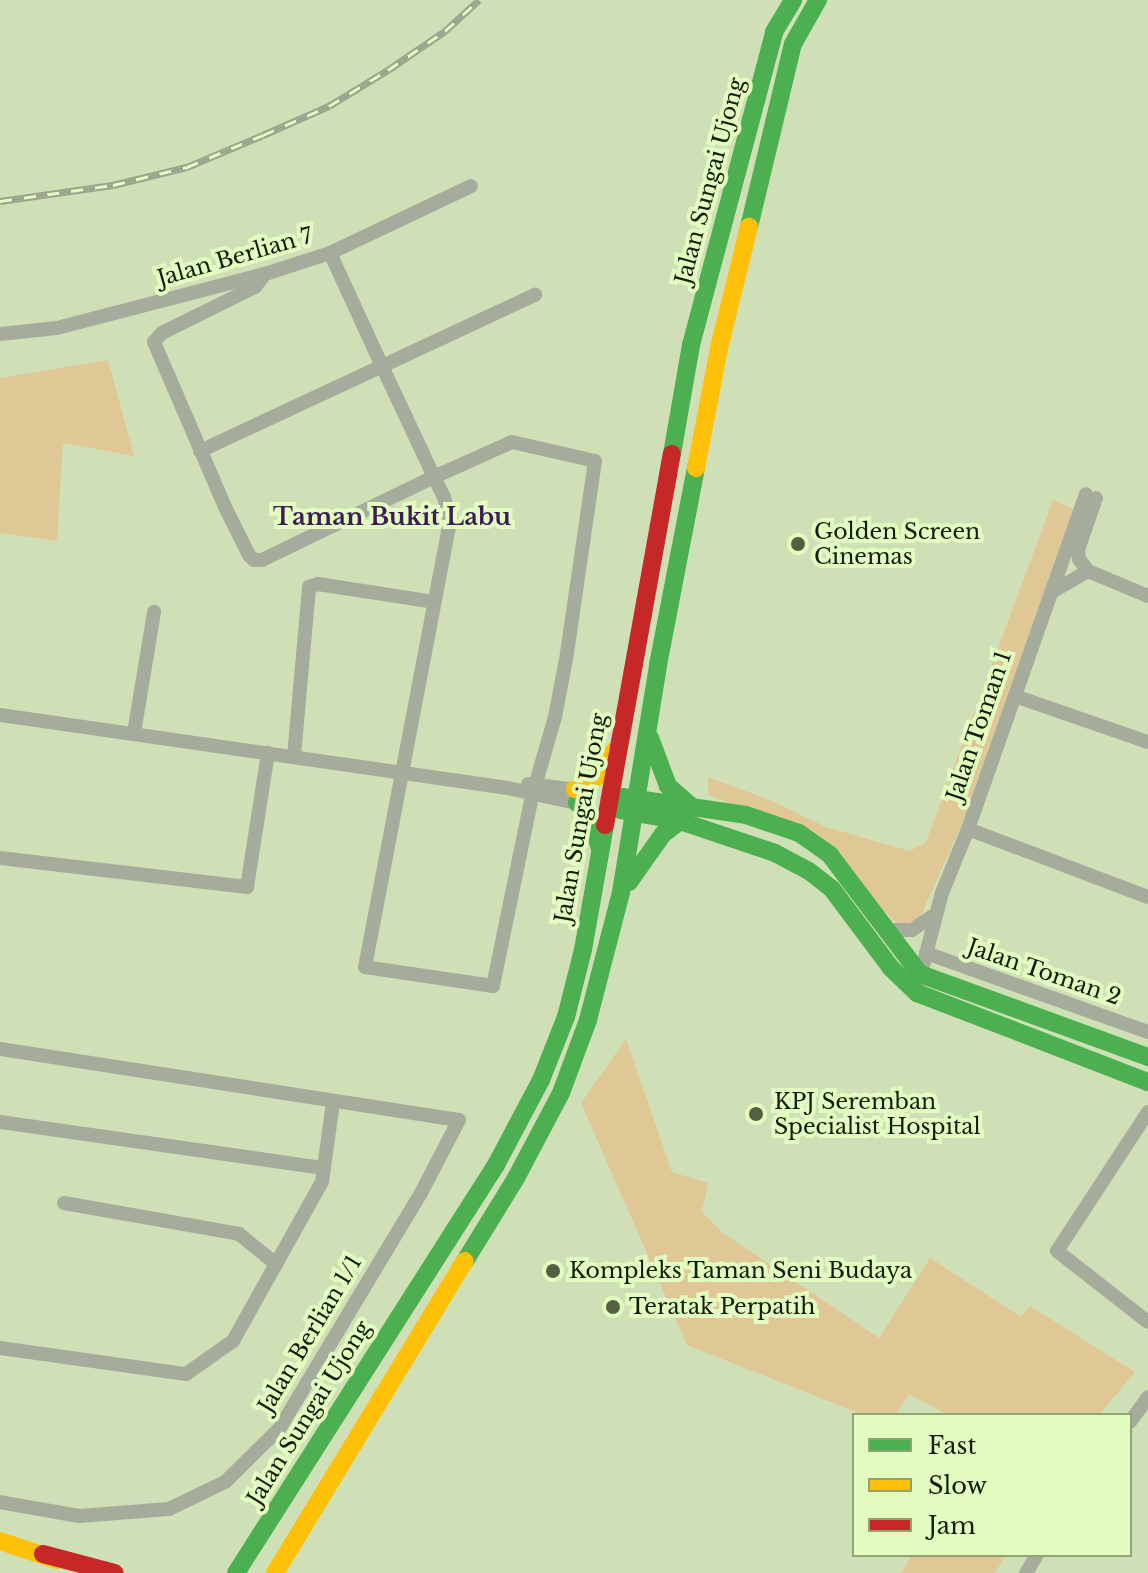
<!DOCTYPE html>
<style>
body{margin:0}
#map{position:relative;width:1148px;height:1573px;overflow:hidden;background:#d0e0b6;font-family:"Libre Baskerville",serif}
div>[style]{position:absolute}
.green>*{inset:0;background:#dfc896}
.street>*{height:14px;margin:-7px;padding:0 7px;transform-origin:7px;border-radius:7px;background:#a5ac9b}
.fast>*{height:18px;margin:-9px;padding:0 9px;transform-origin:9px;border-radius:9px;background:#4caf50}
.slow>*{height:18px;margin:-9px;padding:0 9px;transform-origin:9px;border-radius:9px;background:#ffc107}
.jam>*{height:18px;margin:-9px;padding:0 9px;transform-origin:9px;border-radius:9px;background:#c62828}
.rail>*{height:7px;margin-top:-3.5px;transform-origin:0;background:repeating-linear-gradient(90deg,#e3fdc0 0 12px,#9aa38c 0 24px);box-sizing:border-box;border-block:2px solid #9aa38c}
.dots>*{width:22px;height:22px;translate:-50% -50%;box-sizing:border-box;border:4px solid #e3fdc0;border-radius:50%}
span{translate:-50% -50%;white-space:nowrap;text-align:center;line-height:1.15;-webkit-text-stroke:8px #e3fdc0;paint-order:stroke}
.street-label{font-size:22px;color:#111c00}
.poi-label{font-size:22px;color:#111c00}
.left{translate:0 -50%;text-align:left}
.neighbourhood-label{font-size:24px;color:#3c1d56;font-weight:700}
.legend{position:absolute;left:852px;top:1413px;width:280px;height:144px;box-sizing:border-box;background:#e3fdc0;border:2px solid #8fa373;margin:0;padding:10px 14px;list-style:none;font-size:24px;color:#111c00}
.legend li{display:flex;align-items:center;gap:16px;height:40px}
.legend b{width:40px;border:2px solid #8fa373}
</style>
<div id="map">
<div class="green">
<div style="clip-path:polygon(108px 360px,134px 456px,63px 443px,57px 541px,0 533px,0 378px)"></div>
<div style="clip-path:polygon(1053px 500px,1078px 511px,990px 761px,919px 920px,899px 925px,797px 829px,708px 795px,708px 777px,770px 800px,826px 827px,910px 851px,926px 842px)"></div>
<div style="clip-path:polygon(626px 1039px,672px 1172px,708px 1183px,702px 1212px,723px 1233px,879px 1338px,930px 1258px,1021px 1317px,1030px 1306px,1135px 1372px,1099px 1415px,948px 1415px,909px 1394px,895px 1415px,863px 1415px,687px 1345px,581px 1103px)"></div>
<div style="clip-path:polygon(912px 1555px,1006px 1555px,995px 1573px,901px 1573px)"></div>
</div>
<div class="street">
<div style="left:265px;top:274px;width:16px;rotate:128deg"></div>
<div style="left:255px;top:287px;width:104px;rotate:153.7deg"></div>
<div style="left:162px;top:333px;width:12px;rotate:132deg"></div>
<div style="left:154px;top:342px;width:180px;rotate:66.7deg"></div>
<div style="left:225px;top:507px;width:54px;rotate:63.4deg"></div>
<div style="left:249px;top:555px;width:7px;rotate:45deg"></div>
<div style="left:254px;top:560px;width:8px"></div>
<div style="left:262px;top:560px;width:191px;rotate:-25.8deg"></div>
<div style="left:434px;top:477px;width:85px;rotate:-24.2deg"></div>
<div style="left:512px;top:442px;width:85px;rotate:12.9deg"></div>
<div style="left:595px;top:461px;width:195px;rotate:98.3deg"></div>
<div style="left:567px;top:654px;width:64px;rotate:100.8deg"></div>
<div style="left:555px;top:717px;width:82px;rotate:106.2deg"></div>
<div style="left:532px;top:796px;width:194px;rotate:101.6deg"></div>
<div style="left:493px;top:986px;width:129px;rotate:-171.6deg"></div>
<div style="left:365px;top:967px;width:454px;rotate:-79.2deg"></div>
<div style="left:450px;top:521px;width:25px;rotate:-104deg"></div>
<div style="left:444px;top:497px;width:22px;rotate:-117deg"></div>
<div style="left:434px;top:477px;width:123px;rotate:-115.1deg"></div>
<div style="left:382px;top:366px;width:124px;rotate:-114.7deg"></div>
<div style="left:0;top:334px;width:57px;rotate:-6deg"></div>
<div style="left:57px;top:328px;width:215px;rotate:-14.6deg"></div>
<div style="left:265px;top:274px;width:68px;rotate:-17.9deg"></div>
<div style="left:330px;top:253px;width:156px;rotate:-25.4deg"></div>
<div style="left:200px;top:451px;width:370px;rotate:-25deg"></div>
<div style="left:1096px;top:498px;width:55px;rotate:109.1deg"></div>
<div style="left:1078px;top:550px;width:9px;rotate:84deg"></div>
<div style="left:1079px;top:559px;width:15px;rotate:53deg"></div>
<div style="left:1088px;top:571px;width:65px;rotate:22.6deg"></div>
<div style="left:1052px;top:592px;width:42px;rotate:-30.3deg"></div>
<div style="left:1015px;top:696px;width:141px;rotate:19.1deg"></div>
<div style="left:0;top:715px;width:513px;rotate:8.18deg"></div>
<div style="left:508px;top:788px;width:74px;rotate:12.5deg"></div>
<div style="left:134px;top:733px;width:123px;rotate:-80.6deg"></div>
<div style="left:294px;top:756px;width:170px;rotate:-84.9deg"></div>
<div style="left:309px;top:587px;width:9px;rotate:-18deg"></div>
<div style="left:318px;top:584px;width:117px;rotate:8.8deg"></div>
<div style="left:528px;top:784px;width:50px;rotate:6.8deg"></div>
<div style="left:968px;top:829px;width:192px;rotate:20.7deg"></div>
<div style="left:0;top:858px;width:249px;rotate:6.7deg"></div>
<div style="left:247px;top:887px;width:136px;rotate:-81.1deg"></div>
<div style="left:890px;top:930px;width:22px"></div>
<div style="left:912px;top:930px;width:29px;rotate:-34deg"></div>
<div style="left:926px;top:953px;width:236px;rotate:19.6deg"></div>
<div style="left:919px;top:981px;width:91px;rotate:-75.4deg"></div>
<div style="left:942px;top:893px;width:69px;rotate:-67.9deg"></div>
<div style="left:968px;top:829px;width:355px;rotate:-70.6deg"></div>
<div style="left:0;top:1049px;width:464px;rotate:8.8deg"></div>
<div style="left:459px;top:1120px;width:82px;rotate:117.5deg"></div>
<div style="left:421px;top:1193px;width:274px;rotate:121deg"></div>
<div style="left:280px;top:1428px;width:77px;rotate:135.5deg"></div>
<div style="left:225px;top:1482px;width:62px;rotate:154.3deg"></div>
<div style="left:169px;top:1509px;width:90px;rotate:175.6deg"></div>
<div style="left:79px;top:1516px;width:80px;rotate:-170deg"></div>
<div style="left:1148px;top:1112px;width:166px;rotate:123.2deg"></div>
<div style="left:1057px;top:1251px;width:115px;rotate:38deg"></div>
<div style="left:0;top:1122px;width:327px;rotate:8.1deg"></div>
<div style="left:64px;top:1203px;width:178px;rotate:10deg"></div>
<div style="left:239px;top:1234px;width:48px;rotate:39deg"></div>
<div style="left:0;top:1348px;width:188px;rotate:8deg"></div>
<div style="left:186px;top:1374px;width:57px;rotate:-35.1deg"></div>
<div style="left:233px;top:1341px;width:182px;rotate:-60.8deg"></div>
<div style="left:322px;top:1182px;width:80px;rotate:-82.1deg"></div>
<div style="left:1130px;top:1422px;width:31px;rotate:-54deg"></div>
<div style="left:1026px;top:1573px;width:21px;rotate:-59deg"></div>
</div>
<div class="fast">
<div style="left:749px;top:227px;width:188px;rotate:-76.5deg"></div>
<div style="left:793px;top:44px;width:51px;rotate:-60.4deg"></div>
<div style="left:672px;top:454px;width:111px;rotate:-80.1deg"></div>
<div style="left:691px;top:345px;width:324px;rotate:-75.1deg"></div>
<div style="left:774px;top:32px;width:37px;rotate:-59deg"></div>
<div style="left:650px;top:738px;width:51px;rotate:69.4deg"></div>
<div style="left:668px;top:786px;width:30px;rotate:41deg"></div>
<div style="left:623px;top:797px;width:124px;rotate:8.3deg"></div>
<div style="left:746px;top:815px;width:56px;rotate:18.8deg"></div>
<div style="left:799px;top:833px;width:38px;rotate:35deg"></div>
<div style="left:830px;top:855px;width:149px;rotate:52.9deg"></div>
<div style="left:920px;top:974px;width:243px;rotate:20deg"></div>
<div style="left:577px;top:803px;width:18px;rotate:45deg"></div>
<div style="left:590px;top:816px;width:34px;rotate:73deg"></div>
<div style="left:620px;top:810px;width:61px;rotate:10.4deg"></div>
<div style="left:680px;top:821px;width:100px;rotate:18.6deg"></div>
<div style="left:775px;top:853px;width:38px;rotate:28deg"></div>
<div style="left:809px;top:871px;width:29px;rotate:38deg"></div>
<div style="left:832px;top:889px;width:99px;rotate:53.2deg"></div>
<div style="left:891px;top:968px;width:36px;rotate:44deg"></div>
<div style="left:917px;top:993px;width:248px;rotate:21.1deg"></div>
<div style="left:629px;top:882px;width:59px;rotate:-54.7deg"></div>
<div style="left:663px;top:834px;width:21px;rotate:-37deg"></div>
<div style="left:465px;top:1261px;width:97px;rotate:-58.4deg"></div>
<div style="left:516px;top:1178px;width:96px;rotate:-62.1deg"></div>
<div style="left:561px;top:1093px;width:78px;rotate:-69.7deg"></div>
<div style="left:588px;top:1020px;width:132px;rotate:-75.5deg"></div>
<div style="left:621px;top:892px;width:230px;rotate:-80.7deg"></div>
<div style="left:658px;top:665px;width:201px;rotate:-79.1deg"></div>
<div style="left:236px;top:1573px;width:484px;rotate:-57.5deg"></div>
<div style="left:496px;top:1165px;width:96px;rotate:-62.1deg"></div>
<div style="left:541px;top:1080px;width:68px;rotate:-68.4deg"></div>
<div style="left:566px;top:1017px;width:69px;rotate:-75.8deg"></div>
<div style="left:583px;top:950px;width:127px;rotate:-80deg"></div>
</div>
<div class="slow">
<div style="left:696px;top:468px;width:122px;rotate:-79.1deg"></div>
<div style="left:719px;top:348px;width:125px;rotate:-76.1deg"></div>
<div style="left:575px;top:789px;width:26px;rotate:-29deg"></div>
<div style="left:598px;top:776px;width:30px;rotate:-57deg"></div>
<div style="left:0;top:1541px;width:60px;rotate:18.4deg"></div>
<div style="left:275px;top:1573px;width:365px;rotate:-58.7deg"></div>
</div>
<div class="jam">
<div style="left:605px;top:825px;width:377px;rotate:-79.8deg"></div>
<div style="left:43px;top:1554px;width:74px;rotate:14.8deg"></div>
</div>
<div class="rail">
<div style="left:0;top:201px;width:114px;rotate:-8.1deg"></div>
<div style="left:113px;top:185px;width:76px;rotate:-13.7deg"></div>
<div style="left:187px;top:167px;width:82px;rotate:-22.8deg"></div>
<div style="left:263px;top:135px;width:72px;rotate:-23.7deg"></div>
<div style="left:329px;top:106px;width:69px;rotate:-31.4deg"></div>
<div style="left:388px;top:70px;width:69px;rotate:-34.4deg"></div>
<div style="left:445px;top:31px;width:46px;rotate:-42.4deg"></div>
</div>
<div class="dots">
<div style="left:798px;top:544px;background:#546140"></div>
<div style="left:756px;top:1114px;background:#546140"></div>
<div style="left:553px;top:1271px;background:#546140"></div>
<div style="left:613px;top:1307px;background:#546140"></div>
</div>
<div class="street-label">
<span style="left:710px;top:181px;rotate:-75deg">Jalan Sungai Ujong</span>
<span style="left:235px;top:257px;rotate:-16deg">Jalan Berlian 7</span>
<span style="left:979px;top:726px;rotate:-71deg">Jalan Toman 1</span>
<span style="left:581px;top:818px;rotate:-80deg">Jalan Sungai Ujong</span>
<span style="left:1044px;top:972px;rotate:19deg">Jalan Toman 2</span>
<span style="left:310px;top:1334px;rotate:-59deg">Jalan Berlian 1/1</span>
<span style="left:309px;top:1413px;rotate:-58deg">Jalan Sungai Ujong</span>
</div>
<div class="poi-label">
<span class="left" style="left:814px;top:544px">Golden Screen<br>Cinemas</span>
<span class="left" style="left:774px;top:1114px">KPJ Seremban<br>Specialist Hospital</span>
<span class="left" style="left:569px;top:1271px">Kompleks Taman Seni Budaya</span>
<span class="left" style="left:629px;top:1307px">Teratak Perpatih</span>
</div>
<div class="neighbourhood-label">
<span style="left:392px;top:517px">Taman Bukit Labu</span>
</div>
<ul class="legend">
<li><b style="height:10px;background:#4caf50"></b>Fast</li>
<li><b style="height:10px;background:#ffc107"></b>Slow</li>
<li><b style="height:10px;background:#c62828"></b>Jam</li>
</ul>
</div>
